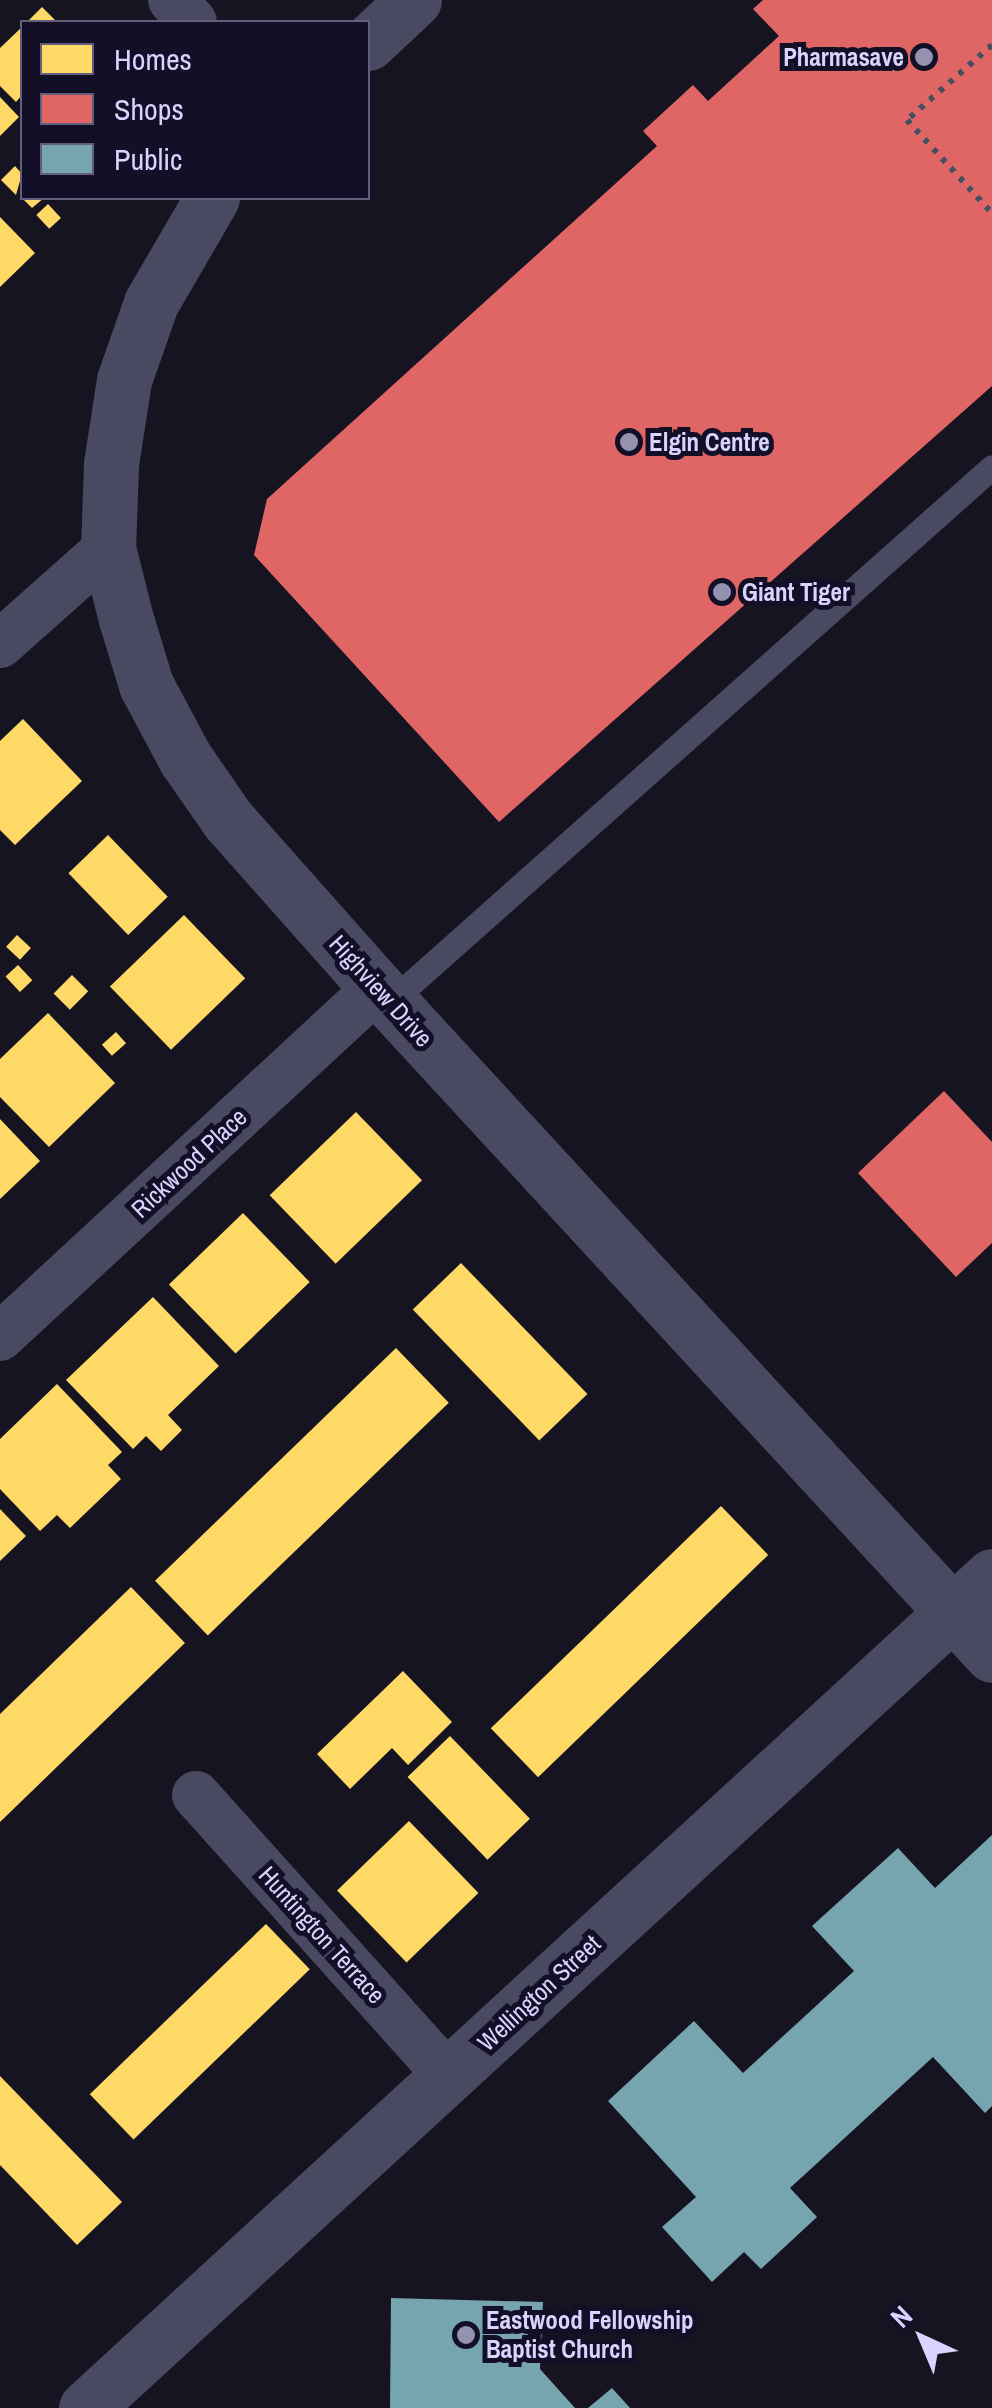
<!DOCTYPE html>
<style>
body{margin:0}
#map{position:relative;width:992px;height:2408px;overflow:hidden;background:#161421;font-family:"Archivo Narrow",sans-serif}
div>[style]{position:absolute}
.homes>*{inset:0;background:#ffd966;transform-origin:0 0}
.shops>*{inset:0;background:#e06666}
.public>*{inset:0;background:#76a5af}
.path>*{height:6px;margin-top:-3px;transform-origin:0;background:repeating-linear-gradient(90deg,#44505f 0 5px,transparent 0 13px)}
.service>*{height:25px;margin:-12.5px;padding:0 12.5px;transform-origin:12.5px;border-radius:12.5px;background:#4a4962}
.minor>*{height:48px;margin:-24px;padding:0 24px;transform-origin:24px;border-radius:24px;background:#4a4962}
.tertiary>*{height:55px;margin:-27.5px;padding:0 27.5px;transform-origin:27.5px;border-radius:27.5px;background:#4a4962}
.dots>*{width:28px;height:28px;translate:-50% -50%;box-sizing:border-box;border:5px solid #130f26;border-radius:50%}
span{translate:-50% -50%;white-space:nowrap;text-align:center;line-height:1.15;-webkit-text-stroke:10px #130f26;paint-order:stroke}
.poi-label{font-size:25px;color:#d9d4ff;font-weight:700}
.right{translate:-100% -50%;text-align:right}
.left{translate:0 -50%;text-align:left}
.street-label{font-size:25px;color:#d9d4ff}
.legend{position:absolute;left:20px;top:20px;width:350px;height:180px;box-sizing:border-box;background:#130f26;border:2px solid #625e7d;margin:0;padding:12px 18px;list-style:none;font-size:30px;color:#d9d4ff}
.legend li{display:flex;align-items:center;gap:20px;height:50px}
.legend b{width:50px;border:2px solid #625e7d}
.north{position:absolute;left:872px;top:2288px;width:100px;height:100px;-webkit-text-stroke:8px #130f26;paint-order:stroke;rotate:316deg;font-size:28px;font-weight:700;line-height:40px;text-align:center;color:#d9d4ff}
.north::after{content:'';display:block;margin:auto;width:35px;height:45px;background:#d9d4ff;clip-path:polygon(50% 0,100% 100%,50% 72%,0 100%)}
</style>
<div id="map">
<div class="homes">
<div style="clip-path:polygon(42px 7px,57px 22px,27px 22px)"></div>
<div style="clip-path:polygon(22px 27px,22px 95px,16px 102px,0 86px,0 48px)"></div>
<div style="clip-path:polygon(0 97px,19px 117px,0 136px)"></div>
<div style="clip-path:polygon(15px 166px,22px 174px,16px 195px,1px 180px)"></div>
<div style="clip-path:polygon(22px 198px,44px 198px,32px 208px)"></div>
<div style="left:48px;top:204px;width:19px;height:16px;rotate:47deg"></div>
<div style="clip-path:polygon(0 217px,35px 253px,0 287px)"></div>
<div style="clip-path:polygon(23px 719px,82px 781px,15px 845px,0 830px,0 741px)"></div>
<div style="left:108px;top:835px;width:86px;height:55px;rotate:46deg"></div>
<div style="left:184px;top:915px;width:88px;height:103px;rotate:46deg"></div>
<div style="left:17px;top:935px;width:19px;height:16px;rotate:43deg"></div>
<div style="left:18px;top:965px;width:21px;height:17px;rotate:47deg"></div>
<div style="left:72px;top:975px;width:23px;height:26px;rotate:45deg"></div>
<div style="clip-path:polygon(48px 1013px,115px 1083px,49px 1147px,0 1097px,0 1059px)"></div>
<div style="left:116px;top:1032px;width:15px;height:19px;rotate:48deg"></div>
<div style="left:356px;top:1112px;width:95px;height:120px;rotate:46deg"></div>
<div style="clip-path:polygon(0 1119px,40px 1161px,0 1199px)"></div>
<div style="left:243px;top:1213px;width:96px;height:103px;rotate:46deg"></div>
<div style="left:461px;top:1263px;width:182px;height:67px;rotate:46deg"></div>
<div style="clip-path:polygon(153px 1297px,219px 1366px,168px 1415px,182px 1430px,161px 1451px,146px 1436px,133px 1449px,66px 1380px)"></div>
<div style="left:396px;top:1348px;width:76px;height:335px;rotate:46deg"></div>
<div style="clip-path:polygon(57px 1384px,122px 1452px,108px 1465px,121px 1479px,70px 1528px,57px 1515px,40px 1531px,0 1489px,0 1439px)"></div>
<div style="left:721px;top:1506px;width:68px;height:320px;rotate:46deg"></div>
<div style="clip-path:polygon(0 1509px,26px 1536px,0 1561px)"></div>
<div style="clip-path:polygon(131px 1587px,185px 1643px,0 1822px,0 1714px)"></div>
<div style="clip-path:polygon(403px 1671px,452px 1722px,408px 1765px,392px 1748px,350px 1789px,317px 1754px)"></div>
<div style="left:450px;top:1736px;width:115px;height:59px;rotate:46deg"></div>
<div style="left:409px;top:1821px;width:100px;height:100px;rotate:46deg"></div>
<div style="left:266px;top:1924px;width:63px;height:245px;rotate:46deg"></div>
<div style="clip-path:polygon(0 2076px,122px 2202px,77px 2245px,0 2165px)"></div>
</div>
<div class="shops">
<div style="clip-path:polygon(763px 0,992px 0,992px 386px,499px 822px,254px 555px,267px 499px,657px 146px,643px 131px,693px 85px,708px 101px,779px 36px,753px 9px)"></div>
<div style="clip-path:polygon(944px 1091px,992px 1142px,992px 1243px,956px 1277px,858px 1173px)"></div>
</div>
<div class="public">
<div style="clip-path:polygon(992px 1835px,992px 2106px,985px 2113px,933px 2057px,790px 2188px,817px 2217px,761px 2269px,744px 2252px,712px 2282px,662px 2227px,696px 2197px,608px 2101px,694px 2021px,743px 2073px,854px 1971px,812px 1926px,898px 1848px,935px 1888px)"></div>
<div style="clip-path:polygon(391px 2298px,543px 2302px,540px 2369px,575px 2408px,390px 2408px)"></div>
<div style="clip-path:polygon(612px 2388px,630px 2408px,588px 2408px)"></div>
</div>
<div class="path">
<div style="left:992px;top:45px;width:113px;rotate:138.6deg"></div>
<div style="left:907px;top:120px;width:126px;rotate:47.6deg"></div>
</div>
<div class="service">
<div style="left:390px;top:1002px;width:805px;rotate:-41.63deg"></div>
</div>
<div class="minor">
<div style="left:172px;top:0;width:30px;rotate:46deg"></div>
<div style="left:0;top:644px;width:144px;rotate:-41.6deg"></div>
<div style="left:0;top:1337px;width:514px;rotate:-42.79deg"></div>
<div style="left:196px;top:1795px;width:377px;rotate:48.1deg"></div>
</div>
<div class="tertiary">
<div style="left:368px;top:43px;width:63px;rotate:-43.1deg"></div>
<div style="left:212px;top:198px;width:121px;rotate:120.2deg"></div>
<div style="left:151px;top:303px;width:82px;rotate:109.3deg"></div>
<div style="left:124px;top:380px;width:85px;rotate:98.8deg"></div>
<div style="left:111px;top:464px;width:84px;rotate:92deg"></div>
<div style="left:108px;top:548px;width:73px;rotate:75.8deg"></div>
<div style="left:126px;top:619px;width:69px;rotate:73.1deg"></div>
<div style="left:146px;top:685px;width:83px;rotate:61.9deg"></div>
<div style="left:185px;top:758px;width:75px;rotate:55.3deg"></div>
<div style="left:228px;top:820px;width:225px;rotate:48.4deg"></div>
<div style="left:377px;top:988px;width:907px;rotate:47.32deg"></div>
<div style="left:86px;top:2408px;width:1230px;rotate:-42.56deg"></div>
</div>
<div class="dots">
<div style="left:924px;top:57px;background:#9591b1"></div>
<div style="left:629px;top:442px;background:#9591b1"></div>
<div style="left:722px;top:592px;background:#9591b1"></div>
<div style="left:466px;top:2335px;background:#9591b1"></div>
</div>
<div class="poi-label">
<span class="right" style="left:904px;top:57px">Pharmasave</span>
<span class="left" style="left:649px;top:442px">Elgin Centre</span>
<span class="left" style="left:742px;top:592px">Giant Tiger</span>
<span class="left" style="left:486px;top:2335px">Eastwood Fellowship<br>Baptist Church</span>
</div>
<div class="street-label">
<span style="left:381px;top:991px;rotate:48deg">Highview Drive</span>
<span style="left:189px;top:1163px;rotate:-43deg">Rickwood Place</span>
<span style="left:322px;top:1935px;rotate:48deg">Huntington Terrace</span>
<span style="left:539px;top:1993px;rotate:-43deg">Wellington Street</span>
</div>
<ul class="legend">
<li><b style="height:28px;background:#ffd966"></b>Homes</li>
<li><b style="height:28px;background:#e06666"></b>Shops</li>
<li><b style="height:28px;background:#76a5af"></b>Public</li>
</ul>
<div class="north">N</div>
</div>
